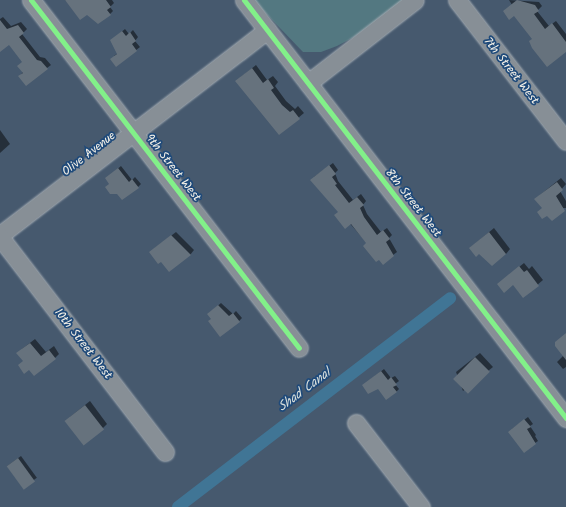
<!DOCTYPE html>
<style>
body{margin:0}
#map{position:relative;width:566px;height:507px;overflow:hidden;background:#46596e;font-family:Kalam,sans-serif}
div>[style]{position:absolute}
.green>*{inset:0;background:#537881}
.shadow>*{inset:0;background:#0007;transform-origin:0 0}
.canal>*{height:12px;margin:-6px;padding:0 6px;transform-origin:6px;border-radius:6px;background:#407595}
.building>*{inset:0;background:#66727d;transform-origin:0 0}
.roads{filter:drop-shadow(0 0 1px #a4acb3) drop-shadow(0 0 1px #a4acb3)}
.minor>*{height:17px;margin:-8.5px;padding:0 8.5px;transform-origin:8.5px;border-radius:8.5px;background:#878f96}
.cycleway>*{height:5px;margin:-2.5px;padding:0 2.5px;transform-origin:2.5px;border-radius:2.5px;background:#82f089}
span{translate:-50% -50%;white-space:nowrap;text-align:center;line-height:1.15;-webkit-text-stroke:3.5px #1f4a7a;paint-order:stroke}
.street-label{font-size:12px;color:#f4f1e8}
.water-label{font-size:13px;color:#d9dfdc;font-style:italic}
</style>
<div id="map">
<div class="green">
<div style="clip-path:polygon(253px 0,404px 0,354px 37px,337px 46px,321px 52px,303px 52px)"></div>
</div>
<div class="shadow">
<div style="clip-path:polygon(65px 0,112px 0,114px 3px,110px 7px,113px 11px,110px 14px,87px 13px)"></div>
<div style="clip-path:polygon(509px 0,539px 2px,542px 6px,537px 11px,549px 26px,556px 21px,566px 34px,566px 51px,533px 39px)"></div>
<div style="clip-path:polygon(3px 17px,11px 26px,21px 22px,27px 29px,22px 34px,40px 57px,45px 58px,51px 65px,47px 68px,20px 76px,23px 72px,23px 62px,9px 44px,0 46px,0 19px)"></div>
<div style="clip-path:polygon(125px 29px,129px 34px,133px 30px,138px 37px,135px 41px,140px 47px,116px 66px,114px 56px,118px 53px,114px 38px)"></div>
<div style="clip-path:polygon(256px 65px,267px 80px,273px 76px,278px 82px,275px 86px,286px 101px,295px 109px,298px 106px,304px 113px,279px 134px,241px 77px)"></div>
<div style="clip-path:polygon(0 130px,10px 144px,0 153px)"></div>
<div style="clip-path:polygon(333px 163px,338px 170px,335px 173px,338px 181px,353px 200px,361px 194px,366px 201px,363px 205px,367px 214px,381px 232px,387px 228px,392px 235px,389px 238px,397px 252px,393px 255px,367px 243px,339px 211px,314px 177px)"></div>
<div style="clip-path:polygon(121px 166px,132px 180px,135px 177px,141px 184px,138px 187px,110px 184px,109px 176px)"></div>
<div style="clip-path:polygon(561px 178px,566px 184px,560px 191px,566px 201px,566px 208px,543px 208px,540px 195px)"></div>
<div style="clip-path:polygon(494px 228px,510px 249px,506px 254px,470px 248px)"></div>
<div style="clip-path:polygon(176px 232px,194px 250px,190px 255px,162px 261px,155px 248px)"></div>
<div style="clip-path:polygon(524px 263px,529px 269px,532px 266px,543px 280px,523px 297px,513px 284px,503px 280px)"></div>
<div style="clip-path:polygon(221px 303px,233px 314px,236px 311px,242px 318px,239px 321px,212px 318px,208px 314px)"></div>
<div style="clip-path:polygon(566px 333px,566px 367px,563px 369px,557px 362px,563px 356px)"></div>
<div style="clip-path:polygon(35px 339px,46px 352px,54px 346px,59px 354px,55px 358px,24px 361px,22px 349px)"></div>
<div style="clip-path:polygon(480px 353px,493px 367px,463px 391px,456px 372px)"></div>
<div style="clip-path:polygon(384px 369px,391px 378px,395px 376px,399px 381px,395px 384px,399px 389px,396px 392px,366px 383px)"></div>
<div style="clip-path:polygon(90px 401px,107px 424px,103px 428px,70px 417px)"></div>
<div style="clip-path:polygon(528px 417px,533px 424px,530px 426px,536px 435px,535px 436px,538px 441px,535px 443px,512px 429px)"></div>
<div style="left:21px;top:456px;width:27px;height:17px;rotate:54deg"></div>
</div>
<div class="canal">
<div style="left:178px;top:507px;width:343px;rotate:-37.5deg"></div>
</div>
<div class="building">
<div style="clip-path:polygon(65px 0,106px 0,111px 7px,107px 10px,111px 15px,98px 24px,87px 15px,80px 20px)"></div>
<div style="clip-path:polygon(517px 0,535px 5px,539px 11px,534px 14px,545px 29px,552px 23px,566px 42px,566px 52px,547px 67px,532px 48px,529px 41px,532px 39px,521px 25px,514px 16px,509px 20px,503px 11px)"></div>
<div style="clip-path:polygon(0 20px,7px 29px,18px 25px,24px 33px,19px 37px,37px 60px,41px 61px,48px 69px,26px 86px,18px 76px,23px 73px,17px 66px,22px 62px,9px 45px,0 52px)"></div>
<div style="clip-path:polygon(122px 31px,126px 36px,130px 32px,136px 41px,132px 44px,137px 51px,116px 67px,110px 59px,117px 54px,110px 40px)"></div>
<div style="clip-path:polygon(252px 68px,263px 83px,268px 79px,274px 88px,271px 90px,282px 105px,290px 112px,293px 110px,300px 119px,279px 135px,235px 81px)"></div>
<div style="clip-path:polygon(329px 165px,336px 174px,332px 177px,337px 184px,335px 185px,349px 203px,357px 197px,364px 205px,360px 208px,364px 217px,377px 235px,383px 230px,390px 239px,386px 242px,394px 256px,383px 265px,379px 260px,376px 262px,363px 246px,366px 243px,351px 224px,345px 229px,334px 215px,338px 212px,310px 180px)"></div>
<div style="clip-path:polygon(118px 168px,129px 182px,132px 179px,139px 188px,122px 200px,117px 194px,110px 194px,105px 187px,109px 184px,105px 178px)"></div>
<div style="clip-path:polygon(557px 182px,563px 190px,556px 196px,565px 211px,552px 221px,547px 216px,542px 219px,537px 212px,542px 208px,534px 199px)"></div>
<div style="clip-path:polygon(489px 232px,506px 254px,492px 266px,479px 254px,476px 257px,469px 248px)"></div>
<div style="clip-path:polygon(171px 235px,191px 255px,169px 272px,161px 262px,158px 264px,149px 252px)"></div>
<div style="clip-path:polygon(519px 266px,524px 272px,527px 270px,539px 286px,523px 298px,513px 285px,504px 293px,497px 284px)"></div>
<div style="clip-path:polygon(218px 305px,229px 316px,233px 313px,240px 322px,220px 337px,208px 321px,211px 319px,207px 314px)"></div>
<div style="clip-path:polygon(566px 333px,566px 360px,555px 346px,555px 342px)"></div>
<div style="clip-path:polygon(30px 343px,41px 356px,49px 350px,56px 359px,34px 376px,29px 370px,24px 374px,18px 365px,23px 361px,16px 353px)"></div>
<div style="left:475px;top:357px;width:21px;height:31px;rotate:45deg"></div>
<div style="clip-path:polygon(381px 371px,388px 380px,391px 377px,397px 385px,393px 387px,397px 392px,386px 400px,378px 389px,368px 394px,362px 385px)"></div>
<div style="left:85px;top:405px;width:31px;height:26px;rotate:52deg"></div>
<div style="clip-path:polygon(524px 419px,531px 427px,527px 429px,536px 444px,524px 453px,508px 432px)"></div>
<div style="left:18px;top:458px;width:29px;height:14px;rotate:54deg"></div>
</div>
<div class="roads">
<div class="minor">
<div style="left:31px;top:0;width:439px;rotate:52.4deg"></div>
<div style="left:244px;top:0;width:528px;rotate:52.39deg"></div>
<div style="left:457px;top:0;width:178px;rotate:52.3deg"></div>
<div style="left:308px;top:83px;width:135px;rotate:-37.8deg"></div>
<div style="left:0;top:235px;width:337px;rotate:-37.5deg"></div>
<div style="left:0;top:237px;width:271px;rotate:52.5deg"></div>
<div style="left:356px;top:423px;width:106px;rotate:52.3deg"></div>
</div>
</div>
<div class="cycleway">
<div style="left:31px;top:0;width:439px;rotate:52.4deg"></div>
<div style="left:244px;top:0;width:528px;rotate:52.39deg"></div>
</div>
<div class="street-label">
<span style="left:511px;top:71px;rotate:52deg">7th Street West</span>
<span style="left:89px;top:154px;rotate:-38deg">Olive Avenue</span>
<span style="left:173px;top:168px;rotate:52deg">9th Street West</span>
<span style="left:413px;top:203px;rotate:52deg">8th Street West</span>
<span style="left:83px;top:344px;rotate:52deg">10th Street West</span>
</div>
<div class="water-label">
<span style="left:305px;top:391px;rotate:-37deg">Shad Canal</span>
</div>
</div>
